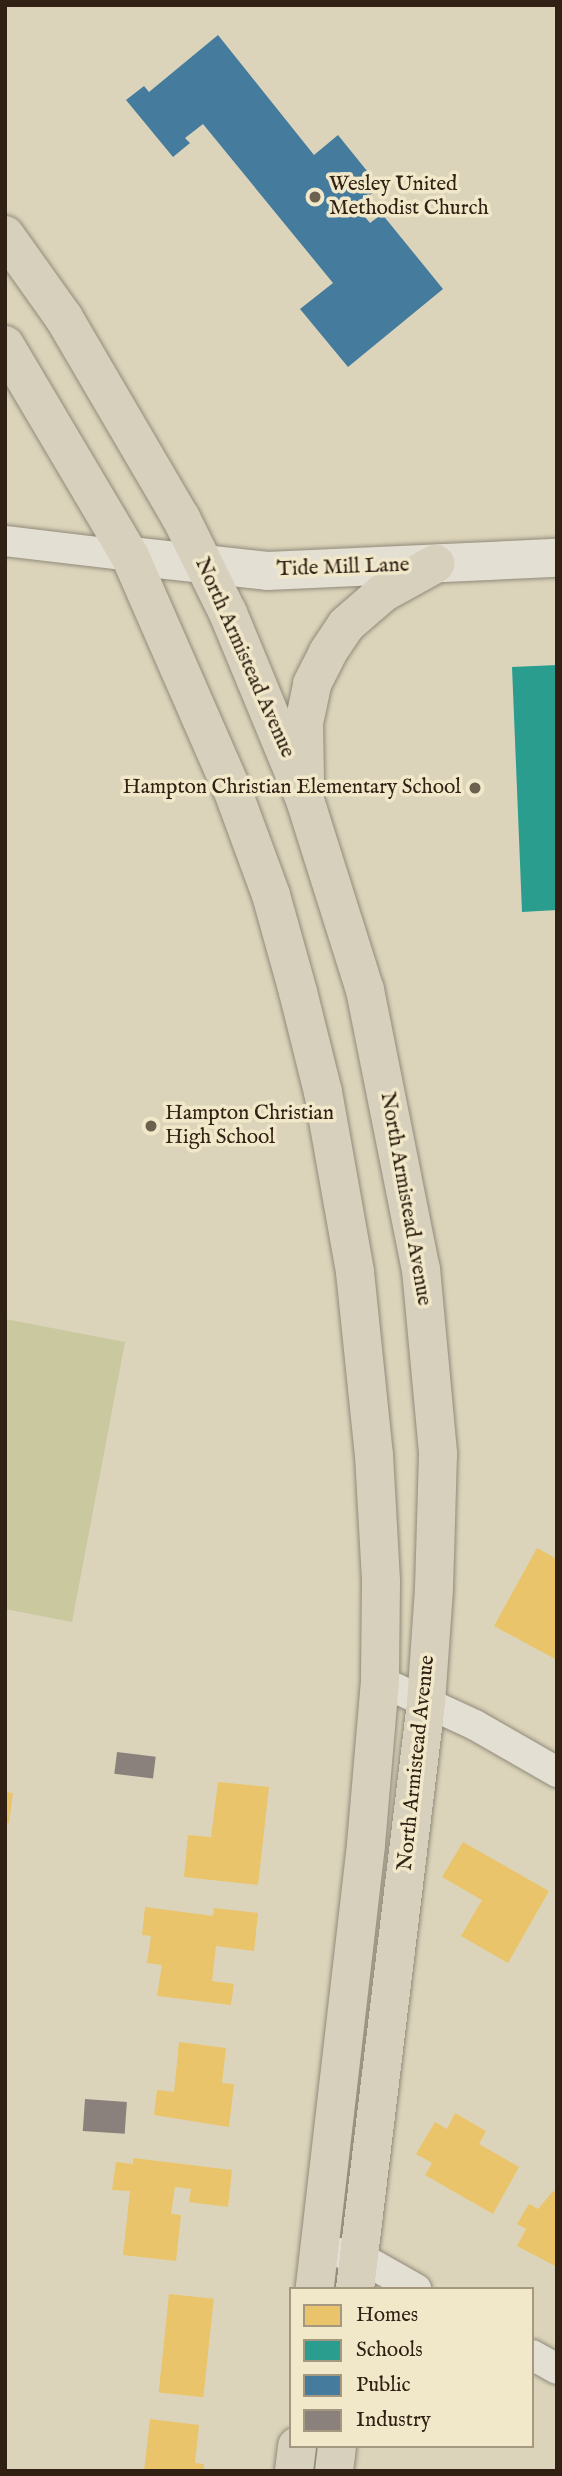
<!DOCTYPE html>
<style>
body{margin:0}
#map{position:relative;width:562px;height:2476px;overflow:hidden;background:#dcd4ba;font-family:"IM FELL English",serif}
div>[style]{position:absolute}
.green>*{inset:0;background:#c9c89e}
.homes>*{inset:0;background:#e9c46a;transform-origin:0 0}
.schools>*{inset:0;background:#2a9d8f}
.public>*{inset:0;background:#457b9d}
.industry>*{inset:0;background:#8a817c;transform-origin:0 0}
.roads{filter:drop-shadow(0 0 2px #908a7a) drop-shadow(0 0 2px #908a7a)}
.street>*{height:30px;margin:-15px;padding:0 15px;transform-origin:15px;border-radius:15px;background:#e3dfd3}
.secondary>*{height:38px;margin:-19px;padding:0 19px;transform-origin:19px;border-radius:19px;background:#e3dfd3}
.primary>*{height:38px;margin:-19px;padding:0 19px;transform-origin:19px;border-radius:19px;background:#d7d0bd}
.dots>*{width:19px;height:19px;translate:-50% -50%;box-sizing:border-box;border:4px solid #f1e8ca;border-radius:50%}
span{translate:-50% -50%;white-space:nowrap;text-align:center;line-height:1.15;-webkit-text-stroke:7px #f1e8ca;paint-order:stroke}
.poi-label{font-size:21px;color:#302114}
.left{translate:0 -50%;text-align:left}
.right{translate:-100% -50%;text-align:right}
.street-label{font-size:21px;color:#302114}
.frame{position:absolute;inset:0;border:7px solid #302114;pointer-events:none}
.legend{position:absolute;left:289px;top:2287px;width:245px;height:161px;box-sizing:border-box;background:#f1e8ca;border:2px solid #a49881;margin:0;padding:9px 12px;list-style:none;font-size:21px;color:#302114}
.legend li{display:flex;align-items:center;gap:14px;height:35px}
.legend b{width:35px;border:2px solid #a49881}
</style>
<div id="map">
<div class="green">
<div style="clip-path:polygon(5px 1319px,125px 1342px,72px 1622px,5px 1609px)"></div>
</div>
<div class="homes">
<div style="clip-path:polygon(537px 1548px,557px 1559px,557px 1660px,494px 1626px)"></div>
<div style="clip-path:polygon(218px 1782px,269px 1787px,258px 1885px,184px 1877px,188px 1835px,211px 1837px)"></div>
<div style="clip-path:polygon(5px 1792px,13px 1793px,9px 1823px,5px 1823px)"></div>
<div style="clip-path:polygon(463px 1842px,549px 1891px,508px 1963px,461px 1936px,482px 1900px,442px 1877px)"></div>
<div style="clip-path:polygon(145px 1907px,213px 1916px,214px 1908px,258px 1913px,254px 1951px,216px 1946px,212px 1981px,234px 1984px,231px 2005px,157px 1996px,162px 1965px,147px 1963px,151px 1936px,142px 1935px)"></div>
<div style="clip-path:polygon(179px 2042px,226px 2048px,222px 2083px,234px 2084px,229px 2127px,154px 2115px,157px 2090px,174px 2092px)"></div>
<div style="clip-path:polygon(455px 2113px,486px 2131px,479px 2144px,519px 2167px,493px 2214px,425px 2175px,432px 2163px,416px 2154px,435px 2122px,447px 2129px)"></div>
<div style="clip-path:polygon(133px 2158px,232px 2170px,228px 2207px,189px 2202px,191px 2189px,175px 2187px,171px 2214px,181px 2215px,176px 2261px,123px 2255px,130px 2191px,112px 2190px,116px 2162px,133px 2164px)"></div>
<div style="clip-path:polygon(553px 2191px,557px 2193px,557px 2267px,517px 2246px,526px 2229px,517px 2224px,529px 2204px,538px 2209px)"></div>
<div style="left:169px;top:2294px;width:45px;height:99px;rotate:6deg"></div>
<div style="clip-path:polygon(150px 2419px,199px 2425px,195px 2463px,204px 2464px,204px 2471px,144px 2471px)"></div>
</div>
<div class="schools">
<div style="clip-path:polygon(557px 665px,557px 910px,522px 912px,512px 667px)"></div>
</div>
<div class="public">
<div style="clip-path:polygon(218px 35px,314px 155px,338px 135px,380px 187px,356px 206px,370px 223px,382px 214px,443px 289px,348px 367px,300px 309px,333px 283px,203px 124px,185px 138px,190px 143px,173px 157px,126px 100px,144px 86px,149px 92px)"></div>
</div>
<div class="industry">
<div style="left:117px;top:1752px;width:39px;height:22px;rotate:7deg"></div>
<div style="left:85px;top:2099px;width:42px;height:32px;rotate:4deg"></div>
</div>
<div class="roads">
<div class="street">
<div style="left:5px;top:541px;width:126px;rotate:6.8deg"></div>
<div style="left:380px;top:1681px;width:105px;rotate:24.9deg"></div>
<div style="left:475px;top:1725px;width:95px;rotate:29.8deg"></div>
<div style="left:341px;top:2253px;width:17px;rotate:10deg"></div>
<div style="left:358px;top:2256px;width:67px;rotate:29.6deg"></div>
<div style="left:532px;top:2355px;width:29px;rotate:29deg"></div>
</div>
<div class="secondary">
<div style="left:130px;top:556px;width:138px;rotate:6.2deg"></div>
<div style="left:267px;top:571px;width:290px;rotate:-2.6deg"></div>
</div>
<div class="primary">
<div style="left:5px;top:235px;width:102px;rotate:54.6deg"></div>
<div style="left:64px;top:318px;width:232px;rotate:59.7deg"></div>
<div style="left:181px;top:518px;width:106px;rotate:63.7deg"></div>
<div style="left:228px;top:613px;width:202px;rotate:67.6deg"></div>
<div style="left:305px;top:800px;width:199px;rotate:72.5deg"></div>
<div style="left:365px;top:990px;width:285px;rotate:78.7deg"></div>
<div style="left:421px;top:1269px;width:186px;rotate:84.7deg"></div>
<div style="left:438px;top:1454px;width:135px;rotate:91.7deg"></div>
<div style="left:434px;top:1589px;width:114px;rotate:94deg"></div>
<div style="left:426px;top:1703px;width:590px;rotate:96.91deg"></div>
<div style="left:5px;top:345px;width:245px;rotate:59.4deg"></div>
<div style="left:130px;top:556px;width:254px;rotate:66.4deg"></div>
<div style="left:232px;top:789px;width:113px;rotate:69.8deg"></div>
<div style="left:271px;top:895px;width:101px;rotate:74.4deg"></div>
<div style="left:298px;top:992px;width:103px;rotate:76deg"></div>
<div style="left:323px;top:1092px;width:183px;rotate:79.9deg"></div>
<div style="left:355px;top:1272px;width:184px;rotate:84.1deg"></div>
<div style="left:374px;top:1455px;width:127px;rotate:86.8deg"></div>
<div style="left:381px;top:1582px;width:99px;rotate:90.6deg"></div>
<div style="left:380px;top:1681px;width:165px;rotate:94.9deg"></div>
<div style="left:366px;top:1845px;width:447px;rotate:96.6deg"></div>
<div style="left:305px;top:780px;width:57px;rotate:-91deg"></div>
<div style="left:304px;top:723px;width:40px;rotate:-78deg"></div>
<div style="left:312px;top:684px;width:36px;rotate:-63deg"></div>
<div style="left:328px;top:652px;width:32px;rotate:-56deg"></div>
<div style="left:346px;top:625px;width:49px;rotate:-40.9deg"></div>
<div style="left:383px;top:593px;width:60px;rotate:-29.1deg"></div>
<div style="left:294px;top:2471px;width:25px;rotate:-83deg"></div>
<div style="left:334px;top:2471px;width:25px;rotate:-83deg"></div>
</div>
</div>
<div class="dots">
<div style="left:315px;top:197px;background:#6c604e"></div>
<div style="left:475px;top:788px;background:#6c604e"></div>
<div style="left:151px;top:1126px;background:#6c604e"></div>
</div>
<div class="poi-label">
<span class="left" style="left:329px;top:197px">Wesley United<br>Methodist Church</span>
<span class="right" style="left:461px;top:788px">Hampton Christian Elementary School</span>
<span class="left" style="left:165px;top:1126px">Hampton Christian<br>High School</span>
</div>
<div class="street-label">
<span style="left:343px;top:568px;rotate:-2deg">Tide Mill Lane</span>
<span style="left:244px;top:658px;rotate:66deg">North Armistead Avenue</span>
<span style="left:405px;top:1199px;rotate:80deg">North Armistead Avenue</span>
<span style="left:417px;top:1763px;rotate:-84deg">North Armistead Avenue</span>
</div>
<div class="frame"></div>
<ul class="legend">
<li><b style="height:19px;background:#e9c46a"></b>Homes</li>
<li><b style="height:19px;background:#2a9d8f"></b>Schools</li>
<li><b style="height:19px;background:#457b9d"></b>Public</li>
<li><b style="height:19px;background:#8a817c"></b>Industry</li>
</ul>
</div>
